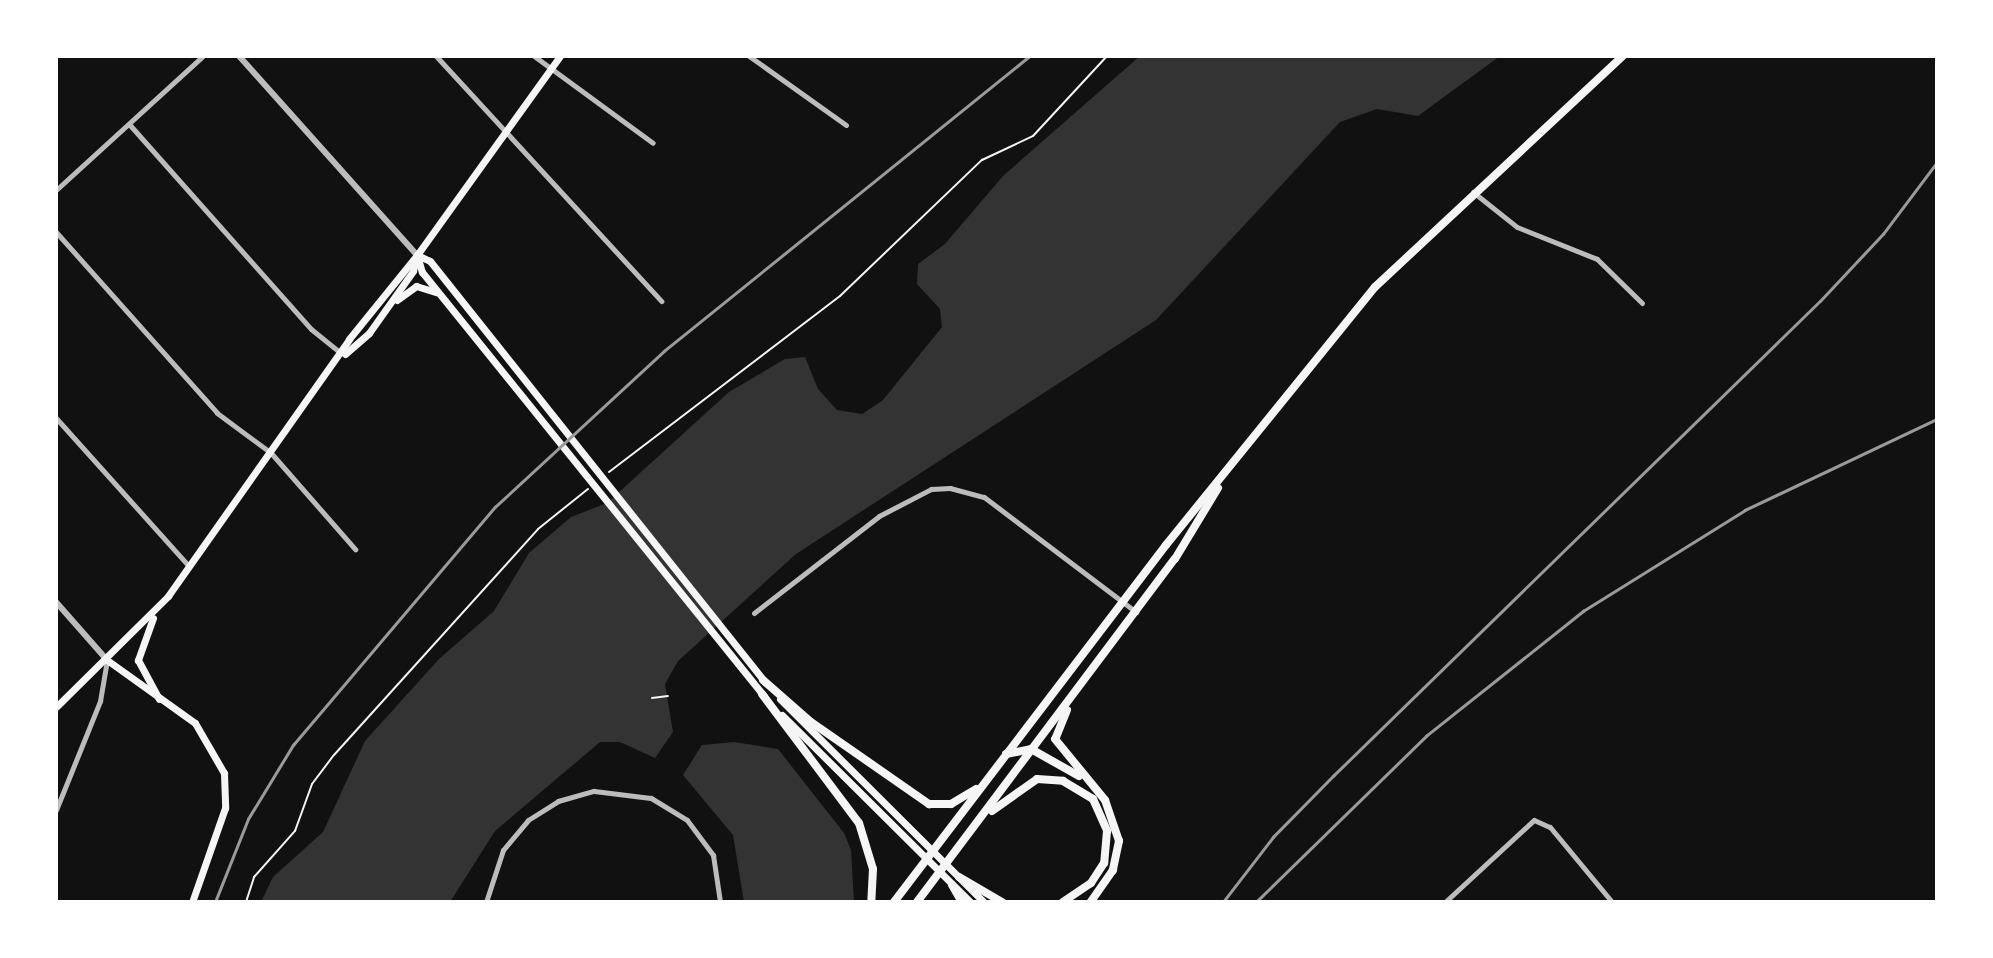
<!DOCTYPE html>
<style>
body{margin:0}
#map{position:relative;width:1993px;height:958px;overflow:hidden;background:#111;font-family:"Noto Sans",sans-serif}
div>[style]{position:absolute}
.water>*{inset:0;background:#333}
.path>*{height:2px;margin:-1px;padding:0 1px;transform-origin:1px;border-radius:1px;background:#f5f5f5}
.minor>*{height:5px;margin:-2.5px;padding:0 2.5px;transform-origin:2.5px;border-radius:2.5px;background:#bcbcbc}
.tertiary>*{height:6px;margin:-3px;padding:0 3px;transform-origin:3px;border-radius:3px;background:#bcbcbc}
.secondary>*{height:7px;margin:-3.5px;padding:0 3.5px;transform-origin:3.5px;border-radius:3.5px;background:#f5f5f5}
.primary>*{height:8px;margin:-4px;padding:0 4px;transform-origin:4px;border-radius:4px;background:#f5f5f5}
.rail>*{height:2.5px;margin:-1.25px;padding:0 1.25px;transform-origin:1.25px;border-radius:1.25px;background:#9a9a9a}
span{translate:-50% -50%;white-space:nowrap;text-align:center;line-height:1.15;-webkit-text-stroke:7px #fff;paint-order:stroke}
.frame{position:absolute;inset:0;border:58px solid #fff;pointer-events:none}
</style>
<div id="map">
<div class="water">
<div style="clip-path:polygon(1140px 56px,1500px 56px,1418px 116px,1377px 109px,1340px 122px,1156px 320px,796px 554px,678px 661px,665px 684px,673px 732px,655px 758px,620px 742px,600px 742px,495px 831px,450px 902px,261px 902px,273px 877px,323px 832px,365px 741px,439px 659px,494px 611px,529px 553px,571px 517px,607px 503px,729px 392px,785px 359px,805px 357px,818px 389px,837px 410px,862px 414px,883px 400px,942px 327px,940px 309px,917px 284px,918px 264px,945px 244px,1003px 176px)"></div>
<div style="clip-path:polygon(734px 742px,778px 749px,844px 833px,851px 850px,854px 902px,744px 902px,733px 835px,683px 775px,702px 745px)"></div>
</div>
<div class="path">
<div style="left:609px;top:472px;width:290px;rotate:-37.3deg"></div>
<div style="left:840px;top:296px;width:197px;rotate:-43.8deg"></div>
<div style="left:982px;top:160px;width:56px;rotate:-25.2deg"></div>
<div style="left:1033px;top:136px;width:109px;rotate:-47.2deg"></div>
<div style="left:652px;top:698px;width:16px;rotate:-7deg"></div>
<div style="left:246px;top:902px;width:26px;rotate:-72deg"></div>
<div style="left:254px;top:877px;width:62px;rotate:-48.3deg"></div>
<div style="left:295px;top:831px;width:50px;rotate:-70.1deg"></div>
<div style="left:312px;top:784px;width:36px;rotate:-53deg"></div>
<div style="left:334px;top:755px;width:304px;rotate:-47.9deg"></div>
<div style="left:538px;top:529px;width:64px;rotate:-38.7deg"></div>
</div>
<div class="minor">
<div style="left:436px;top:56px;width:333px;rotate:47.4deg"></div>
<div style="left:534px;top:56px;width:147px;rotate:36.2deg"></div>
<div style="left:749px;top:56px;width:119px;rotate:35.4deg"></div>
<div style="left:129px;top:124px;width:274px;rotate:48.4deg"></div>
<div style="left:311px;top:329px;width:38px;rotate:39deg"></div>
<div style="left:56px;top:190px;width:199px;rotate:-42.4deg"></div>
<div style="left:1473px;top:192px;width:56px;rotate:38.5deg"></div>
<div style="left:1517px;top:227px;width:86px;rotate:21.8deg"></div>
<div style="left:1597px;top:259px;width:63px;rotate:44.4deg"></div>
<div style="left:56px;top:232px;width:242px;rotate:48.3deg"></div>
<div style="left:217px;top:413px;width:67px;rotate:36.5deg"></div>
<div style="left:271px;top:453px;width:128px;rotate:48.8deg"></div>
<div style="left:56px;top:418px;width:199px;rotate:48.1deg"></div>
<div style="left:754px;top:613px;width:158px;rotate:-37.8deg"></div>
<div style="left:879px;top:516px;width:59px;rotate:-27.4deg"></div>
<div style="left:931px;top:489px;width:19px;rotate:-3deg"></div>
<div style="left:950px;top:488px;width:35px;rotate:15deg"></div>
<div style="left:984px;top:497px;width:191px;rotate:37.1deg"></div>
<div style="left:56px;top:810px;width:118px;rotate:-68deg"></div>
<div style="left:100px;top:701px;width:42px;rotate:-80.3deg"></div>
<div style="left:486px;top:902px;width:55px;rotate:-71.9deg"></div>
<div style="left:503px;top:850px;width:39px;rotate:-50deg"></div>
<div style="left:528px;top:820px;width:36px;rotate:-32deg"></div>
<div style="left:558px;top:801px;width:37px;rotate:-16deg"></div>
<div style="left:594px;top:791px;width:57px;rotate:7deg"></div>
<div style="left:651px;top:798px;width:42px;rotate:31.4deg"></div>
<div style="left:687px;top:820px;width:44px;rotate:53.4deg"></div>
<div style="left:713px;top:855px;width:48px;rotate:81.5deg"></div>
<div style="left:1445px;top:902px;width:121px;rotate:-42.7deg"></div>
<div style="left:1534px;top:820px;width:17px;rotate:24deg"></div>
<div style="left:1550px;top:827px;width:97px;rotate:50.4deg"></div>
</div>
<div class="tertiary">
<div style="left:239px;top:56px;width:267px;rotate:48.2deg"></div>
<div style="left:56px;top:602px;width:77px;rotate:48.7deg"></div>
</div>
<div class="secondary">
<div style="left:417px;top:255px;width:14px;rotate:25deg"></div>
<div style="left:430px;top:261px;width:538px;rotate:51.49deg"></div>
<div style="left:417px;top:255px;width:18px;rotate:74deg"></div>
<div style="left:422px;top:272px;width:545px;rotate:51.11deg"></div>
<div style="left:397px;top:300px;width:24px;rotate:-36deg"></div>
<div style="left:416px;top:286px;width:21px;rotate:17deg"></div>
<div style="left:345px;top:354px;width:32px;rotate:-41deg"></div>
<div style="left:369px;top:333px;width:76px;rotate:-54.6deg"></div>
<div style="left:413px;top:271px;width:16px;rotate:-76deg"></div>
<div style="left:417px;top:255px;width:245px;rotate:-54.3deg"></div>
<div style="left:153px;top:618px;width:45px;rotate:109.7deg"></div>
<div style="left:138px;top:660px;width:44px;rotate:61.7deg"></div>
<div style="left:107px;top:660px;width:108px;rotate:35.6deg"></div>
<div style="left:195px;top:723px;width:58px;rotate:59.9deg"></div>
<div style="left:224px;top:773px;width:35px;rotate:88deg"></div>
<div style="left:225px;top:808px;width:100px;rotate:109.3deg"></div>
<div style="left:780px;top:699px;width:288px;rotate:44.9deg"></div>
<div style="left:56px;top:707px;width:158px;rotate:-44.7deg"></div>
<div style="left:168px;top:596px;width:314px;rotate:-54.8deg"></div>
<div style="left:349px;top:339px;width:108px;rotate:-51deg"></div>
<div style="left:782px;top:715px;width:265px;rotate:44.8deg"></div>
</div>
<div class="primary">
<div style="left:763px;top:680px;width:64px;rotate:41.2deg"></div>
<div style="left:811px;top:722px;width:144px;rotate:34.8deg"></div>
<div style="left:929px;top:804px;width:22px"></div>
<div style="left:951px;top:804px;width:29px;rotate:-31deg"></div>
<div style="left:762px;top:694px;width:161px;rotate:53.1deg"></div>
<div style="left:859px;top:823px;width:48px;rotate:73.1deg"></div>
<div style="left:873px;top:869px;width:33px;rotate:93deg"></div>
<div style="left:1067px;top:710px;width:31px;rotate:112deg"></div>
<div style="left:1055px;top:739px;width:79px;rotate:50.7deg"></div>
<div style="left:1105px;top:800px;width:43px;rotate:71.1deg"></div>
<div style="left:1119px;top:841px;width:30px;rotate:102deg"></div>
<div style="left:1113px;top:870px;width:39px;rotate:125deg"></div>
<div style="left:1006px;top:754px;width:25px;rotate:-11deg"></div>
<div style="left:1031px;top:749px;width:55px;rotate:29.4deg"></div>
<div style="left:992px;top:811px;width:55px;rotate:-35.4deg"></div>
<div style="left:1037px;top:779px;width:26px;rotate:4deg"></div>
<div style="left:1063px;top:781px;width:35px;rotate:31deg"></div>
<div style="left:1093px;top:799px;width:35px;rotate:66deg"></div>
<div style="left:1107px;top:831px;width:32px;rotate:95deg"></div>
<div style="left:1104px;top:863px;width:24px;rotate:123deg"></div>
<div style="left:1091px;top:883px;width:34px;rotate:146deg"></div>
<div style="left:959px;top:877px;width:50px;rotate:30.2deg"></div>
<div style="left:952px;top:885px;width:20px;rotate:60deg"></div>
<div style="left:894px;top:902px;width:449px;rotate:-52.7deg"></div>
<div style="left:1166px;top:545px;width:332px;rotate:-51deg"></div>
<div style="left:1375px;top:287px;width:339px;rotate:-43deg"></div>
<div style="left:917px;top:902px;width:429px;rotate:-53.1deg"></div>
<div style="left:1175px;top:559px;width:83px;rotate:-58.8deg"></div>
</div>
<div class="rail">
<div style="left:215px;top:902px;width:89px;rotate:-68.3deg"></div>
<div style="left:248px;top:819px;width:87px;rotate:-58.7deg"></div>
<div style="left:293px;top:745px;width:312px;rotate:-49.7deg"></div>
<div style="left:495px;top:507px;width:230px;rotate:-42.7deg"></div>
<div style="left:664px;top:351px;width:470px;rotate:-38.9deg"></div>
<div style="left:1223px;top:902px;width:82px;rotate:-52.4deg"></div>
<div style="left:1273px;top:837px;width:86px;rotate:-45.5deg"></div>
<div style="left:1333px;top:776px;width:680px;rotate:-44.29deg"></div>
<div style="left:1820px;top:301px;width:92px;rotate:-46.8deg"></div>
<div style="left:1883px;top:234px;width:90px;rotate:-53.1deg"></div>
<div style="left:1256px;top:902px;width:238px;rotate:-44.3deg"></div>
<div style="left:1426px;top:736px;width:201px;rotate:-38.5deg"></div>
<div style="left:1583px;top:611px;width:191px;rotate:-31.9deg"></div>
<div style="left:1745px;top:510px;width:212px;rotate:-25.4deg"></div>
</div>
<div class="frame"></div>
</div>
